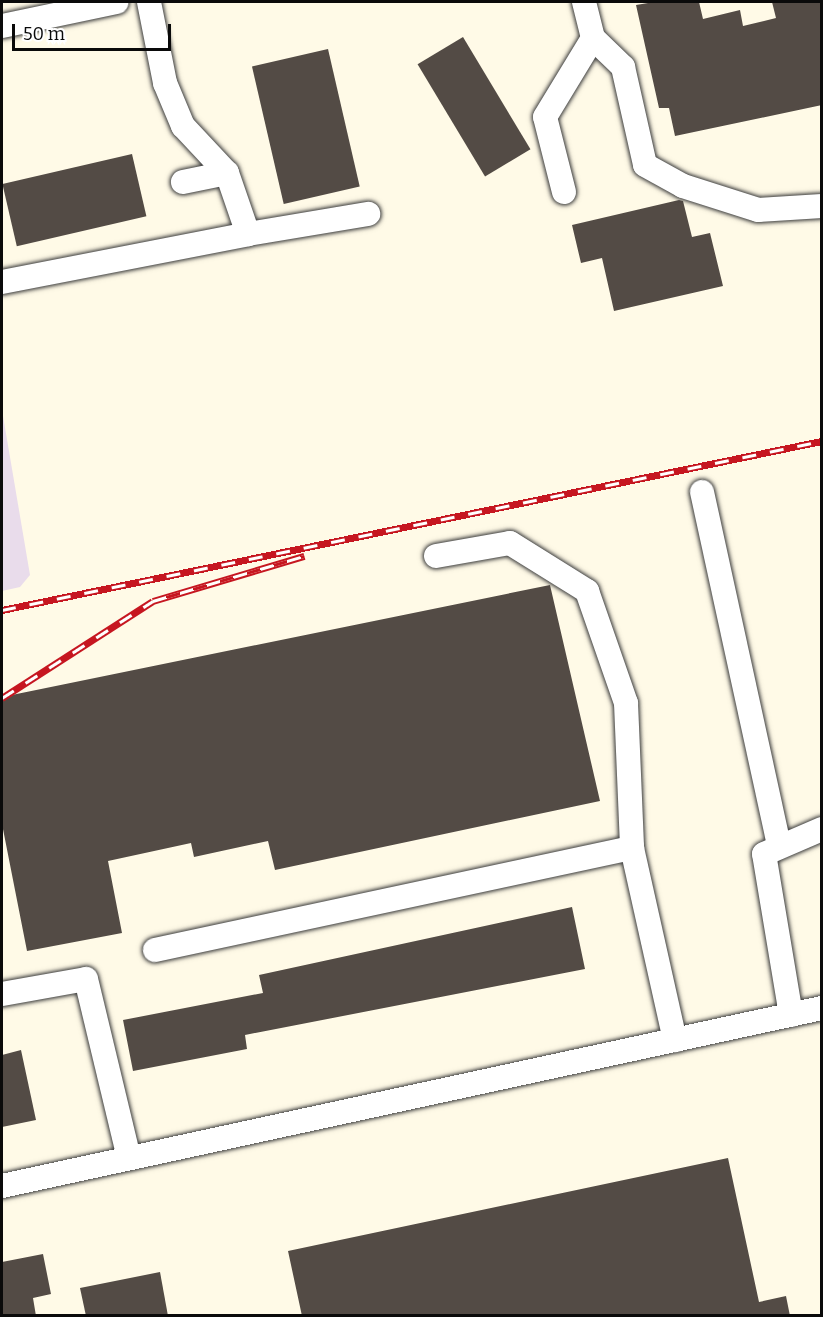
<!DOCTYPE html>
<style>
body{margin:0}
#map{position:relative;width:823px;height:1317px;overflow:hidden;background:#fffae7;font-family:Bitter,serif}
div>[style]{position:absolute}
.industrial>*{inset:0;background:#e9dceb}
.building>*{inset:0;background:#534b45;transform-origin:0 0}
.roads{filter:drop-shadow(0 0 2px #3d3d3d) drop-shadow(0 0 2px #3d3d3d)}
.minor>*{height:24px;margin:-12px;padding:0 12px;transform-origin:12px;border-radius:12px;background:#fff}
.rail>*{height:7px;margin-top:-3.5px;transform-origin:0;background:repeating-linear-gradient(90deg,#fff 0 14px,#c61620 0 28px);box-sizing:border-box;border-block:2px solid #c61620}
span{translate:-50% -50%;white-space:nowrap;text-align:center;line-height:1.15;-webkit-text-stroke:6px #fff;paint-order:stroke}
.frame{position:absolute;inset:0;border:3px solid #0a0a0a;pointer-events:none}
.scale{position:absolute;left:12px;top:24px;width:159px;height:27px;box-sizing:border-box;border:3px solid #0a0a0a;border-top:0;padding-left:8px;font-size:18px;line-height:21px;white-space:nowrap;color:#0a0a0a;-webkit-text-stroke:4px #fff;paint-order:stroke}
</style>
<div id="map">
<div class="industrial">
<div style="clip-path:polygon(2px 410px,30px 575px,20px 587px,2px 591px)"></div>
</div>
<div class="building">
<div style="clip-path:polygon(654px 2px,699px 2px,703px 19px,740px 10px,743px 26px,776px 18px,772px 2px,822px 2px,822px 105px,675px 136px,669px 108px,659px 108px,636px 5px)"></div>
<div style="left:463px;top:37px;width:131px;height:53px;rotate:59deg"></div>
<div style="left:328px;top:49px;width:141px;height:78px;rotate:77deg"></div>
<div style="left:132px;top:154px;width:64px;height:133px;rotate:77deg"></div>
<div style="clip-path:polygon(679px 200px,683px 201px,692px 237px,710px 233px,723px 286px,614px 311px,602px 258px,581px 263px,572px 225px)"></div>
<div style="clip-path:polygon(550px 585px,600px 801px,275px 870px,268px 841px,194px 857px,191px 843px,108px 861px,122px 933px,27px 951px,2px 824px,2px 697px)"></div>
<div style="clip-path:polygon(572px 907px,585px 969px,245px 1035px,247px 1049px,133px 1071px,123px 1020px,263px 993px,259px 975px)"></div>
<div style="clip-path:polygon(21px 1050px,36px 1120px,2px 1127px,2px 1055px)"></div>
<div style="clip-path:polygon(728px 1158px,759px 1302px,786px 1296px,790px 1316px,302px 1316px,288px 1251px)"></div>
<div style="clip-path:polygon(43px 1254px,51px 1294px,33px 1298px,36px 1316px,2px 1316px,2px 1262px)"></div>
<div style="clip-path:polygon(160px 1272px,168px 1316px,86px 1316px,80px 1288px)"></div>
</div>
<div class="roads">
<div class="minor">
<div style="left:149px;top:2px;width:83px;rotate:78.8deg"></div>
<div style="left:165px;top:83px;width:47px;rotate:67.3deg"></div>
<div style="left:183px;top:126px;width:64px;rotate:46.9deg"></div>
<div style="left:227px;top:173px;width:45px;rotate:168.4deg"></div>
<div style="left:2px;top:26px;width:117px;rotate:-11.8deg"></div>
<div style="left:593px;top:38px;width:42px;rotate:44deg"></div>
<div style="left:623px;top:67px;width:100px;rotate:77.3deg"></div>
<div style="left:645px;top:165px;width:43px;rotate:28.9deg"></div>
<div style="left:683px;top:186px;width:79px;rotate:17.7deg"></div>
<div style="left:758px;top:210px;width:64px;rotate:-3.6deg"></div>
<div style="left:564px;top:192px;width:77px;rotate:-104.2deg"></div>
<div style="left:545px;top:117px;width:92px;rotate:-58.7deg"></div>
<div style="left:593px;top:38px;width:37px;rotate:-104deg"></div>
<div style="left:248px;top:234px;width:122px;rotate:-9.5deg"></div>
<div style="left:2px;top:282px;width:251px;rotate:-11deg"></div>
<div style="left:248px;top:234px;width:65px;rotate:-109deg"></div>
<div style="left:702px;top:492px;width:361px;rotate:77.7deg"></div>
<div style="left:436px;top:556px;width:75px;rotate:-10deg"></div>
<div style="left:510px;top:543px;width:91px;rotate:31.9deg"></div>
<div style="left:587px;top:591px;width:119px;rotate:70.8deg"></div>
<div style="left:626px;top:703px;width:145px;rotate:87.6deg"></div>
<div style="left:155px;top:950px;width:488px;rotate:-12.1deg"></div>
<div style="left:632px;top:848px;width:197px;rotate:77.4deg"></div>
<div style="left:2px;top:994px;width:85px;rotate:-10.1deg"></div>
<div style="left:86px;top:979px;width:184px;rotate:76.5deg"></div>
<div style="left:791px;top:1015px;width:163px;rotate:-99.5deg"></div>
<div style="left:764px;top:854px;width:63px;rotate:-23.3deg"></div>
<div style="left:2px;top:1186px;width:839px;rotate:-12.25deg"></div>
</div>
</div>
<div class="rail">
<div style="left:2px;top:610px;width:837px;rotate:-11.65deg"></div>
<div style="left:2px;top:698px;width:179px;rotate:-32.7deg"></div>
<div style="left:153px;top:601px;width:158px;rotate:-16.6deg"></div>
</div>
<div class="frame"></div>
<div class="scale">50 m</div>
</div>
